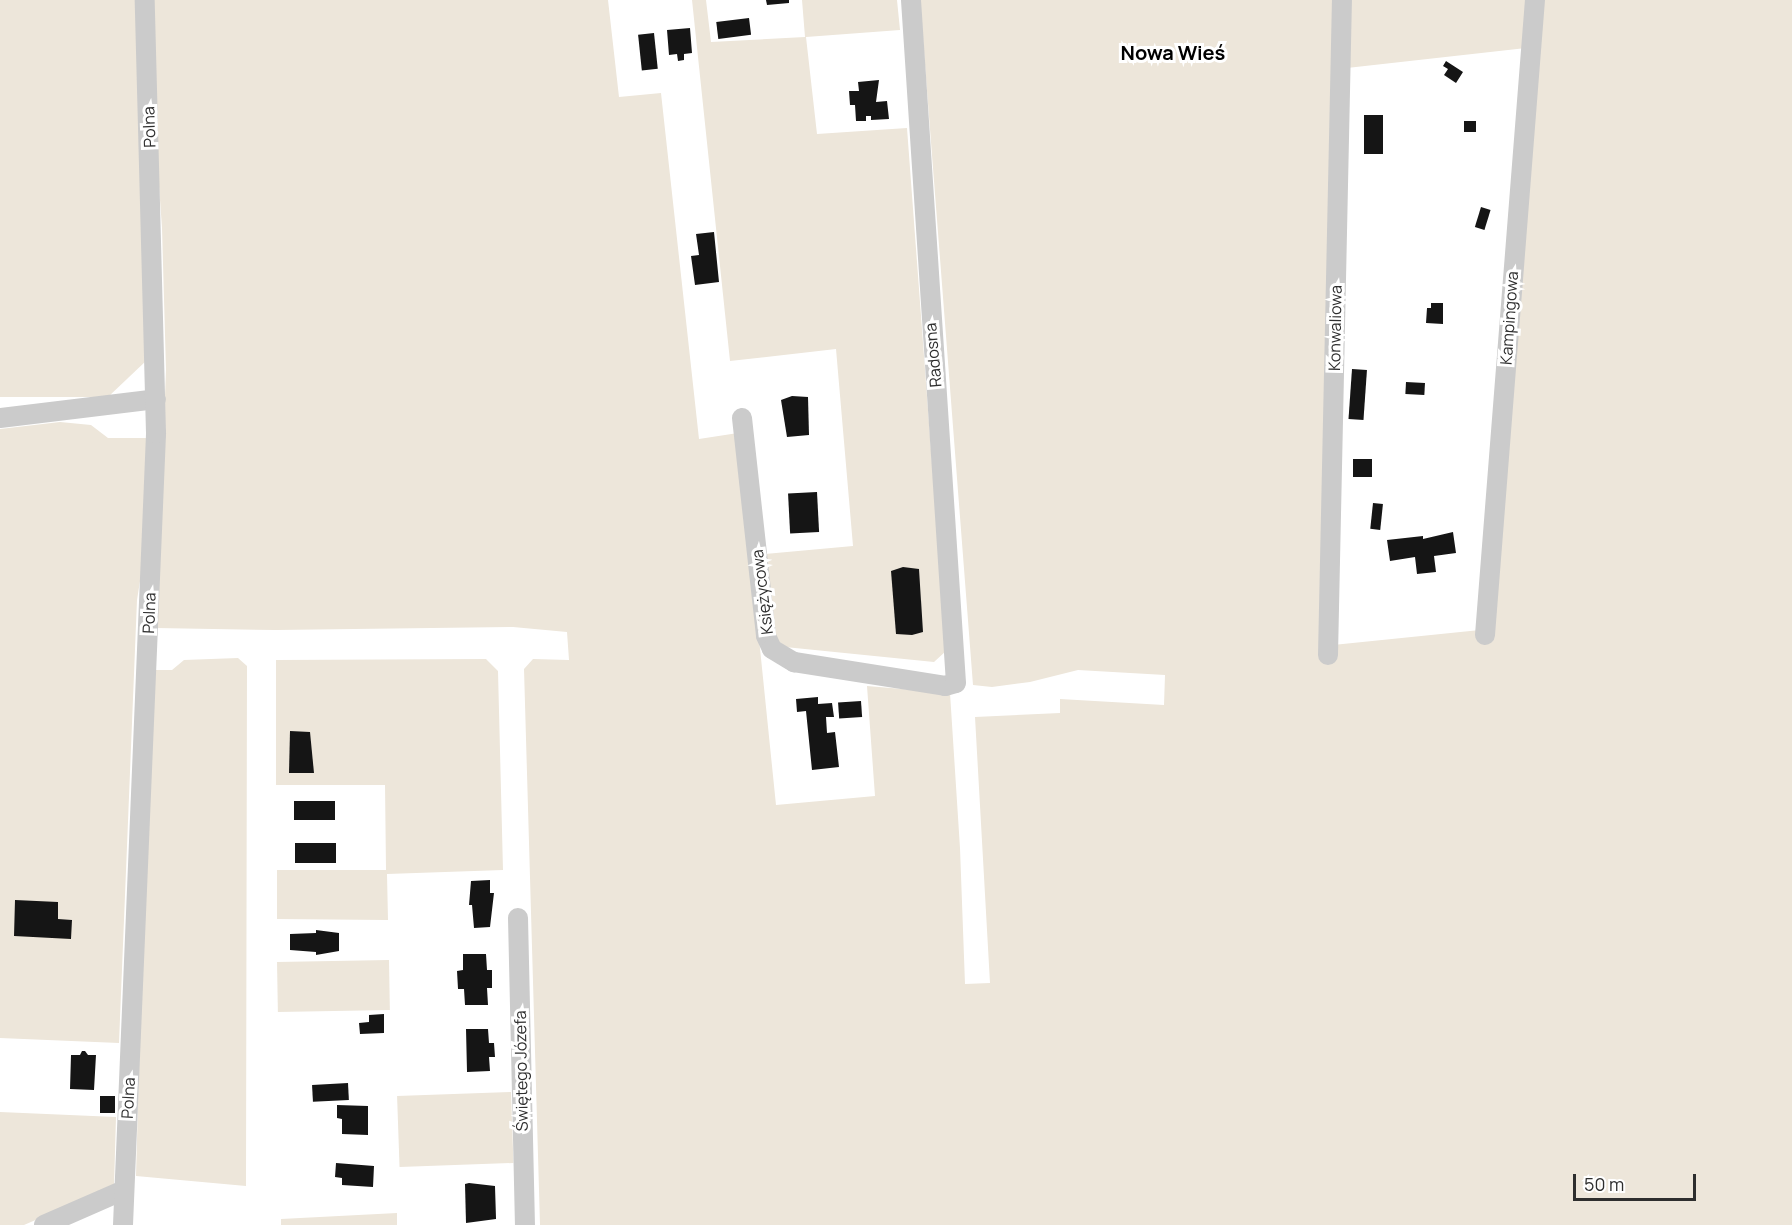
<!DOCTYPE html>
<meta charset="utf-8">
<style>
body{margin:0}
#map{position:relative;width:1792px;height:1225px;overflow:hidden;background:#fff;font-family:Manrope,sans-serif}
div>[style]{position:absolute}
.green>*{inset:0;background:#ede6da;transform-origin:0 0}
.building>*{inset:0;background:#151515;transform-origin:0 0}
.street>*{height:20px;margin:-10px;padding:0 10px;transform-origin:10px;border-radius:10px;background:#cbcbcb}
span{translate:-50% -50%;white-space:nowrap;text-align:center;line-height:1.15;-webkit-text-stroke:6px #fff;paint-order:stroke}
.street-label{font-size:16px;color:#2e2e2e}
.quarter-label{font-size:20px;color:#000;font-weight:700}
.scale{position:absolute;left:1573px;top:1174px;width:123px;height:27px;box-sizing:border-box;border:3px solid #2e2e2e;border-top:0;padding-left:8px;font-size:18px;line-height:21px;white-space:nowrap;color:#2e2e2e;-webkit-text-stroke:4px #fff;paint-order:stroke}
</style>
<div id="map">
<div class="green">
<div style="clip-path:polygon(0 0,138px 0,147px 360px,108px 397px,0 397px)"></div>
<div style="clip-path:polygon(151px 0,608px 0,619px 97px,661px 93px,699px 439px,738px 433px,776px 805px,875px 796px,867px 686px,950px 693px,960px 848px,965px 984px,990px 983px,975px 717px,1060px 713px,1060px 699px,1164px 705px,1165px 675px,1078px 670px,1030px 682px,992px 687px,973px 685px,920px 0,1339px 0,1333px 645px,1480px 630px,1543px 0,1792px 0,1792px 1225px,540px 1225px,524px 669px,533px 659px,569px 660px,567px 632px,513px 627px,276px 630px,156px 628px,166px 370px,162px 228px,155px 130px)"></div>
<div style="clip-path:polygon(692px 0,706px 0,711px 42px,805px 37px,802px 0,897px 0,900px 30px,806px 37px,817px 134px,907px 128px,946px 651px,934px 662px,785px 647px,774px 637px,765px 554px,853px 546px,836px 349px,730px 361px)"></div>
<div style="clip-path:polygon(1347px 0,1531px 0,1527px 48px,1347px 68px)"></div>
<div style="clip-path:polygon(60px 422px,91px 425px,108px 438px,148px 438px,146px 543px,137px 600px,119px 1043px,0 1038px,0 429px)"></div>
<div style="clip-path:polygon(238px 658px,247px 666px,246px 1186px,136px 1176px,143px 923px,155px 670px,172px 670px,184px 660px)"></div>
<div style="clip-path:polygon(486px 659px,498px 671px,503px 870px,387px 874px,388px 920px,277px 919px,277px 870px,386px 870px,385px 785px,276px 785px,276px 660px)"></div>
<div style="left:389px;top:960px;width:50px;height:112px;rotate:89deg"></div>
<div style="left:511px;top:1092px;width:71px;height:114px;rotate:88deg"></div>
<div style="clip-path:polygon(0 1112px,116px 1117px,114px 1186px,24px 1225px,0 1225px)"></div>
<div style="clip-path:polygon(397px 1213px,397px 1225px,281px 1225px,281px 1219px)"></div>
</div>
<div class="building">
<div style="clip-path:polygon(766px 0,789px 0,789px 3px,767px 5px)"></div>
<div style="left:749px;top:18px;width:17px;height:33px;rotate:83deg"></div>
<div style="clip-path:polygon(690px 28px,692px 53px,684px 54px,684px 60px,678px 61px,677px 54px,669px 55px,667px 30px)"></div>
<div style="left:654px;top:33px;width:36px;height:16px;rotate:84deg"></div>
<div style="clip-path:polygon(1446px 61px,1463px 72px,1456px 83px,1444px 75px,1448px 69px,1443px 66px)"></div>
<div style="clip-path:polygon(879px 80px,876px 102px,887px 101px,889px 119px,871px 120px,871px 116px,866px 116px,866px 121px,856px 121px,855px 105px,850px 105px,849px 91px,859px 91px,858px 82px)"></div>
<div style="left:1364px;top:115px;width:19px;height:39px"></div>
<div style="left:1464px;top:121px;width:12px;height:11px"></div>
<div style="left:1481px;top:207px;width:10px;height:21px;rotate:17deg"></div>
<div style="clip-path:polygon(714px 232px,719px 282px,695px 285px,691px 256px,699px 255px,696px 234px)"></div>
<div style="clip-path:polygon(1431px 303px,1443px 303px,1443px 324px,1426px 323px,1427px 308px,1431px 308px)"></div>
<div style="left:1352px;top:369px;width:15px;height:50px;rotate:4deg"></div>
<div style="left:1406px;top:382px;width:19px;height:12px;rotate:3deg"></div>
<div style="clip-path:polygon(792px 396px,808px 397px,809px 435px,787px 437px,781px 400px)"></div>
<div style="left:1353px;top:459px;width:19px;height:18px"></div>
<div style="left:817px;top:492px;width:40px;height:29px;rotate:87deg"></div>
<div style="left:1373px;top:503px;width:10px;height:26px;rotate:6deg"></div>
<div style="clip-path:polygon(1453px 532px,1456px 553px,1434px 556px,1436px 572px,1417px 574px,1415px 557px,1390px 561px,1387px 540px,1423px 536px,1423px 539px)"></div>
<div style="clip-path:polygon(903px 567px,919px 569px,923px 632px,912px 635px,896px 634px,891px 571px)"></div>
<div style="clip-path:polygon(818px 697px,818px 704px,832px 703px,834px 717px,826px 717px,827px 733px,835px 732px,839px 767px,812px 770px,806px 711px,797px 712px,796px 699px)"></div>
<div style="left:861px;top:701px;width:16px;height:23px;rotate:86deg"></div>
<div style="clip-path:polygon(290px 731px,310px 732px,314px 773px,289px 773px)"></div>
<div style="left:294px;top:801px;width:41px;height:19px"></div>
<div style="left:295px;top:843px;width:41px;height:20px"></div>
<div style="clip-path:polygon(490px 880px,490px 893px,494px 893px,490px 927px,474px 928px,472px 905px,469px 905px,471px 881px)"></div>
<div style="clip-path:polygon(15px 900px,58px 902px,58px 919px,72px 920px,71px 939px,14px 936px)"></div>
<div style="clip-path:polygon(316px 930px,339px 933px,339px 951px,316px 955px,316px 952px,290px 950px,290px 934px,316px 933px)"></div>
<div style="clip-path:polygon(463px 954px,486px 954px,487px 970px,492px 970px,492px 988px,487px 988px,488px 1005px,465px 1005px,464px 989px,458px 989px,457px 971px,463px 970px)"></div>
<div style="clip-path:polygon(384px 1014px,384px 1033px,360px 1034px,359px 1023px,369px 1022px,369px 1015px)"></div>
<div style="clip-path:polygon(466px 1029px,488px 1029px,489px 1043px,494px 1043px,495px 1057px,489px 1057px,490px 1071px,467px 1072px)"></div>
<div style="clip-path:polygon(82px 1051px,85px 1051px,88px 1055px,96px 1055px,94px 1090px,70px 1089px,71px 1055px,80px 1055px)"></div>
<div style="left:348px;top:1083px;width:17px;height:36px;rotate:87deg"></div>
<div style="left:100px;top:1096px;width:15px;height:17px"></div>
<div style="clip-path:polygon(337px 1105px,368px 1106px,368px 1135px,342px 1134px,342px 1119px,337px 1118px)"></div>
<div style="clip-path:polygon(336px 1163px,374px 1166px,373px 1187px,342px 1185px,342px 1178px,335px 1177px)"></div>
<div style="clip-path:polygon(469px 1183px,495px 1186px,496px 1219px,466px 1223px,465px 1184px)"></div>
</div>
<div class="street">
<div style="left:0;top:418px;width:157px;rotate:-6.9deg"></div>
<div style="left:742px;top:418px;width:219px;rotate:83.7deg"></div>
<div style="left:766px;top:636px;width:14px;rotate:65deg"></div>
<div style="left:772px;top:649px;width:26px;rotate:31deg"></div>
<div style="left:794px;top:662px;width:153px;rotate:9deg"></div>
<div style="left:945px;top:686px;width:11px;rotate:-15deg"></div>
<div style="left:956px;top:683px;width:684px;rotate:-93.77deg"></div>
<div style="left:1485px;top:635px;width:637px;rotate:-85.5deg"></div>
<div style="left:1328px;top:655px;width:655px;rotate:-88.78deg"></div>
<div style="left:518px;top:918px;width:307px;rotate:88.7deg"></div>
<div style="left:44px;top:1225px;width:87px;rotate:-23.6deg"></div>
<div style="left:123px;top:1225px;width:793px;rotate:-87.61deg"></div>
<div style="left:156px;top:433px;width:433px;rotate:-91.5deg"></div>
</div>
<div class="street-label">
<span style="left:149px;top:127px;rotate:-92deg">Polna</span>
<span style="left:1509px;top:318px;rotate:-86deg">Kampingowa</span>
<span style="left:1335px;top:328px;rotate:-89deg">Konwaliowa</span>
<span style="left:933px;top:355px;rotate:-95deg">Radosna</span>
<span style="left:762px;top:592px;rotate:-97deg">Księżycowa</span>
<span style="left:149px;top:613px;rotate:-88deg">Polna</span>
<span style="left:521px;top:1071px;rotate:-91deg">Świętego Józefa</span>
<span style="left:128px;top:1098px;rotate:-87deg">Polna</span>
</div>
<div class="quarter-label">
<span style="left:1173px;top:52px">Nowa Wieś</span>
</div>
<div class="scale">50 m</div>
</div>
